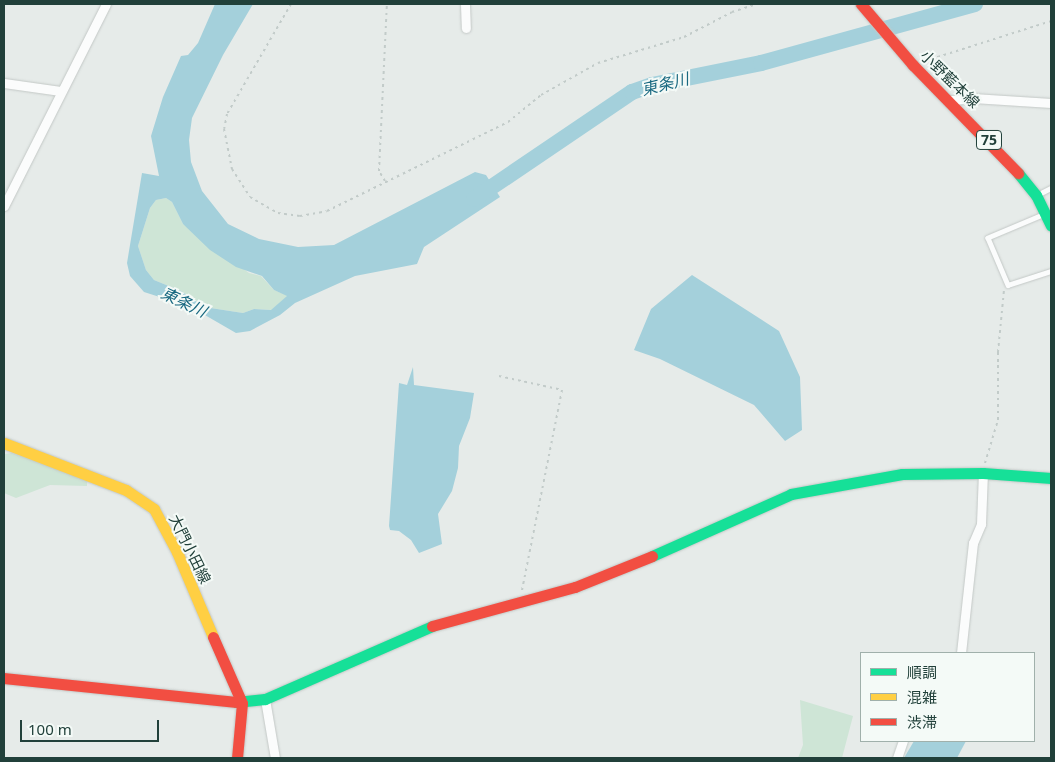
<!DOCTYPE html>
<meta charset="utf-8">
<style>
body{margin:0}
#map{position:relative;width:1055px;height:762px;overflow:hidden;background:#e6ebe9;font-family:"Noto Sans","Noto Sans JP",sans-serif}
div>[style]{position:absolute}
.green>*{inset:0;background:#cee5d6}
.water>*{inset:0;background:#a4d0db}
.river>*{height:16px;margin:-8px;padding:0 8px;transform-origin:8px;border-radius:8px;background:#a4d0db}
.path>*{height:2px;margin-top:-1px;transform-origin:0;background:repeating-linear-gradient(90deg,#c2cbc9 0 2.5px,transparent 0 6.5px)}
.roads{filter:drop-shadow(0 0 1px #c3c8c6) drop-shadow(0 0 1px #c3c8c6)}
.lane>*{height:4.5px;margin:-2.25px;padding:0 2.25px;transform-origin:2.25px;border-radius:2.25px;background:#fbfcfc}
.street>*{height:9px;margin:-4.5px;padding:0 4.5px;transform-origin:4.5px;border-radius:4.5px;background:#fbfcfc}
.fast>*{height:11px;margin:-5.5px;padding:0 5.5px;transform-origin:5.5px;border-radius:5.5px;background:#16e098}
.slow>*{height:11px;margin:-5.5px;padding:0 5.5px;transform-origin:5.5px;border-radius:5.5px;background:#ffcf43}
.jam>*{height:11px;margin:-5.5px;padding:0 5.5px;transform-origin:5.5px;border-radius:5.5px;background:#f24e42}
span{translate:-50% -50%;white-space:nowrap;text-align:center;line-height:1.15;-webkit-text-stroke:4px #f4faf7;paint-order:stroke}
.shield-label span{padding:1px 4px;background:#f4faf7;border:1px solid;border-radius:4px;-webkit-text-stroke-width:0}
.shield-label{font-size:14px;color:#21403a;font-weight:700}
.street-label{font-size:15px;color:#21403a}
.water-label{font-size:16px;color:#186880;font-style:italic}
.frame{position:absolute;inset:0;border:5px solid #21403a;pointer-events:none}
.legend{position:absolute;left:860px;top:652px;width:175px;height:90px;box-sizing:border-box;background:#f4faf7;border:1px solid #a0b0ab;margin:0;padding:6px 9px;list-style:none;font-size:15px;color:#21403a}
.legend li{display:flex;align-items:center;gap:10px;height:25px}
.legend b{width:25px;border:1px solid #a0b0ab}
.scale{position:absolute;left:20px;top:720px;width:139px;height:22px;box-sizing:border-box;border:2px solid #21403a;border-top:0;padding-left:6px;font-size:15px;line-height:18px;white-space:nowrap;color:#21403a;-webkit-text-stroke:4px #f4faf7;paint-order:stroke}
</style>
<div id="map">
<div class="green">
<div style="clip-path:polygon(166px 198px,172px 202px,183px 224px,249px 273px,261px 276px,274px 290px,288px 296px,272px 310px,254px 309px,243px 313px,204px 307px,181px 291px,154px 280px,146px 270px,138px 246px,150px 208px,156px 200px)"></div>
<div style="clip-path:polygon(12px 453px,87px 478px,87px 486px,50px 485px,16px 498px,4px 493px,4px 454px)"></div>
<div style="clip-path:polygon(800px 700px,853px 716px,842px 758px,798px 758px,803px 745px)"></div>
</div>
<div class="water">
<div style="clip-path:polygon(evenodd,215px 4px,253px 4px,223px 55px,192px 118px,189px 140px,191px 162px,202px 191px,228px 224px,259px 239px,298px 247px,334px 245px,475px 172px,486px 175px,500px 197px,424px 247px,417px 264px,355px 276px,295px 303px,280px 315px,250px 331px,236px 333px,191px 307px,144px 292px,130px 276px,127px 263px,142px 173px,159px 176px,151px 136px,163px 97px,181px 56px,188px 55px,198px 43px,215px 4px,166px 198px,172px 202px,183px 224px,210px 250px,236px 267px,262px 276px,274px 290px,287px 296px,271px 310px,254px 309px,243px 313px,204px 307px,181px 291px,154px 280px,146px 270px,138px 246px,150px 208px,156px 200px,166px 198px)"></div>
<div style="clip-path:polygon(692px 275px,779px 331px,800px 377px,802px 430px,785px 441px,754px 405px,660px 359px,634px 350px,651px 309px)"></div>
<div style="clip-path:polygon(413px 367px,414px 385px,474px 393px,470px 418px,459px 446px,458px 468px,452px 491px,438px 514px,442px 544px,419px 553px,411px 540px,399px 531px,390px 530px,389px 526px,399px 383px,407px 385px)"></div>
<div style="clip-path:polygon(914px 741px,966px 741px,957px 758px,904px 758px)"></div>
</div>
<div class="river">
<div style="left:474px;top:199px;width:191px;rotate:-34.1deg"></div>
<div style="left:632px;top:92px;width:21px;rotate:-19deg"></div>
<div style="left:652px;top:85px;width:111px;rotate:-11.4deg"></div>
<div style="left:761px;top:63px;width:222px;rotate:-15.4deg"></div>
</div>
<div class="path">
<div style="left:291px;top:4px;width:127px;rotate:120.2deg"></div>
<div style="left:227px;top:114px;width:15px;rotate:101deg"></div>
<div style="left:224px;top:129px;width:41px;rotate:78.7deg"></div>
<div style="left:232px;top:169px;width:33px;rotate:57deg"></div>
<div style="left:250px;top:197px;width:32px;rotate:30deg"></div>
<div style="left:278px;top:213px;width:22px;rotate:8deg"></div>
<div style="left:300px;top:216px;width:27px;rotate:-10deg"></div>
<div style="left:327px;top:211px;width:202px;rotate:-26.2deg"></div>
<div style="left:508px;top:122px;width:43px;rotate:-39.3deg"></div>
<div style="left:541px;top:95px;width:65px;rotate:-29.3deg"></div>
<div style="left:598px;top:63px;width:90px;rotate:-16.8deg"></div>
<div style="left:684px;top:37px;width:54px;rotate:-27.5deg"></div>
<div style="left:732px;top:12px;width:26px;rotate:-18deg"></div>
<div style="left:925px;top:61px;width:132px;rotate:-17.6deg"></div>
<div style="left:385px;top:181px;width:12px;rotate:-121deg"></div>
<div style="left:379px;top:171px;width:167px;rotate:-87.3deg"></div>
<div style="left:499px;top:376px;width:65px;rotate:12.5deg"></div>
<div style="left:562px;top:390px;width:205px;rotate:101.3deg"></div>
<div style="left:985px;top:463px;width:45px;rotate:-73.2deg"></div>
<div style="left:998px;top:420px;width:68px;rotate:-90deg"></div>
<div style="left:998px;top:352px;width:62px;rotate:-84.5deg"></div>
</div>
<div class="roads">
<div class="lane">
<div style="left:1037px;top:195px;width:16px;rotate:-27deg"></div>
<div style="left:1045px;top:214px;width:62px;rotate:157.2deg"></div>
<div style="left:988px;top:238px;width:51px;rotate:66.9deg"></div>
<div style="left:1008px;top:285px;width:45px;rotate:-18deg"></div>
</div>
<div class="street">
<div style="left:465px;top:4px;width:24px;rotate:88deg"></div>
<div style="left:4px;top:83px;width:57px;rotate:8.1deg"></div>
<div style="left:952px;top:100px;width:21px;rotate:-5deg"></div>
<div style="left:973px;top:98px;width:78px;rotate:3.7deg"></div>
<div style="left:4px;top:206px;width:226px;rotate:-63.2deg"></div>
<div style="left:961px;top:653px;width:111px;rotate:-83.8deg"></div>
<div style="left:973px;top:543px;width:21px;rotate:-67deg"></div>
<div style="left:981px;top:524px;width:51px;rotate:-87.8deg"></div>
<div style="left:265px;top:699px;width:60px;rotate:80.4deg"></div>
<div style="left:897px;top:758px;width:18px;rotate:-71deg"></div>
</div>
<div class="fast">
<div style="left:1018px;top:173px;width:28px;rotate:51deg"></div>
<div style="left:1036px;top:195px;width:34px;rotate:64deg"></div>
<div style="left:652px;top:556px;width:152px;rotate:-24deg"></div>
<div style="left:791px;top:494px;width:113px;rotate:-10.2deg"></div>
<div style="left:902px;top:474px;width:81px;rotate:-0.7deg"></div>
<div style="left:983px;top:473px;width:68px;rotate:4.2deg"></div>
<div style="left:236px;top:702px;width:29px;rotate:-6deg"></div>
<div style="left:265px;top:699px;width:182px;rotate:-23.6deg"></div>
</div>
<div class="slow">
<div style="left:4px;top:443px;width:131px;rotate:21.1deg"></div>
<div style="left:126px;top:490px;width:34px;rotate:34deg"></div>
<div style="left:154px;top:509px;width:49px;rotate:61.9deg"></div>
<div style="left:177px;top:552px;width:92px;rotate:67deg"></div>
</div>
<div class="jam">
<div style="left:861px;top:4px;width:80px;rotate:49.6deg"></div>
<div style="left:913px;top:65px;width:151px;rotate:45.8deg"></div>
<div style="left:432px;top:626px;width:148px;rotate:-15.3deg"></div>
<div style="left:575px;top:587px;width:83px;rotate:-21.9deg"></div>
<div style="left:213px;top:637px;width:72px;rotate:66.3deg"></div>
<div style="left:242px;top:703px;width:55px;rotate:95.2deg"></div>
<div style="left:4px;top:678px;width:233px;rotate:5.9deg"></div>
</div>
</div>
<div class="shield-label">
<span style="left:989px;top:140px">75</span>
</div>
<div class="street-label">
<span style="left:950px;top:79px;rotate:44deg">小野藍本線</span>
<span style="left:190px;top:549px;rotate:64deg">大門小田線</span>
</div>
<div class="water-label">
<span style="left:665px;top:84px;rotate:-14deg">東条川</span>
<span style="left:184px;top:302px;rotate:25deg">東条川</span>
</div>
<div class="frame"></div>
<ul class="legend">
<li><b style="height:6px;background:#16e098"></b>順調</li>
<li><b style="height:6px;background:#ffcf43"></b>混雑</li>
<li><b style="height:6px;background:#f24e42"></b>渋滞</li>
</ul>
<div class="scale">100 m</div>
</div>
